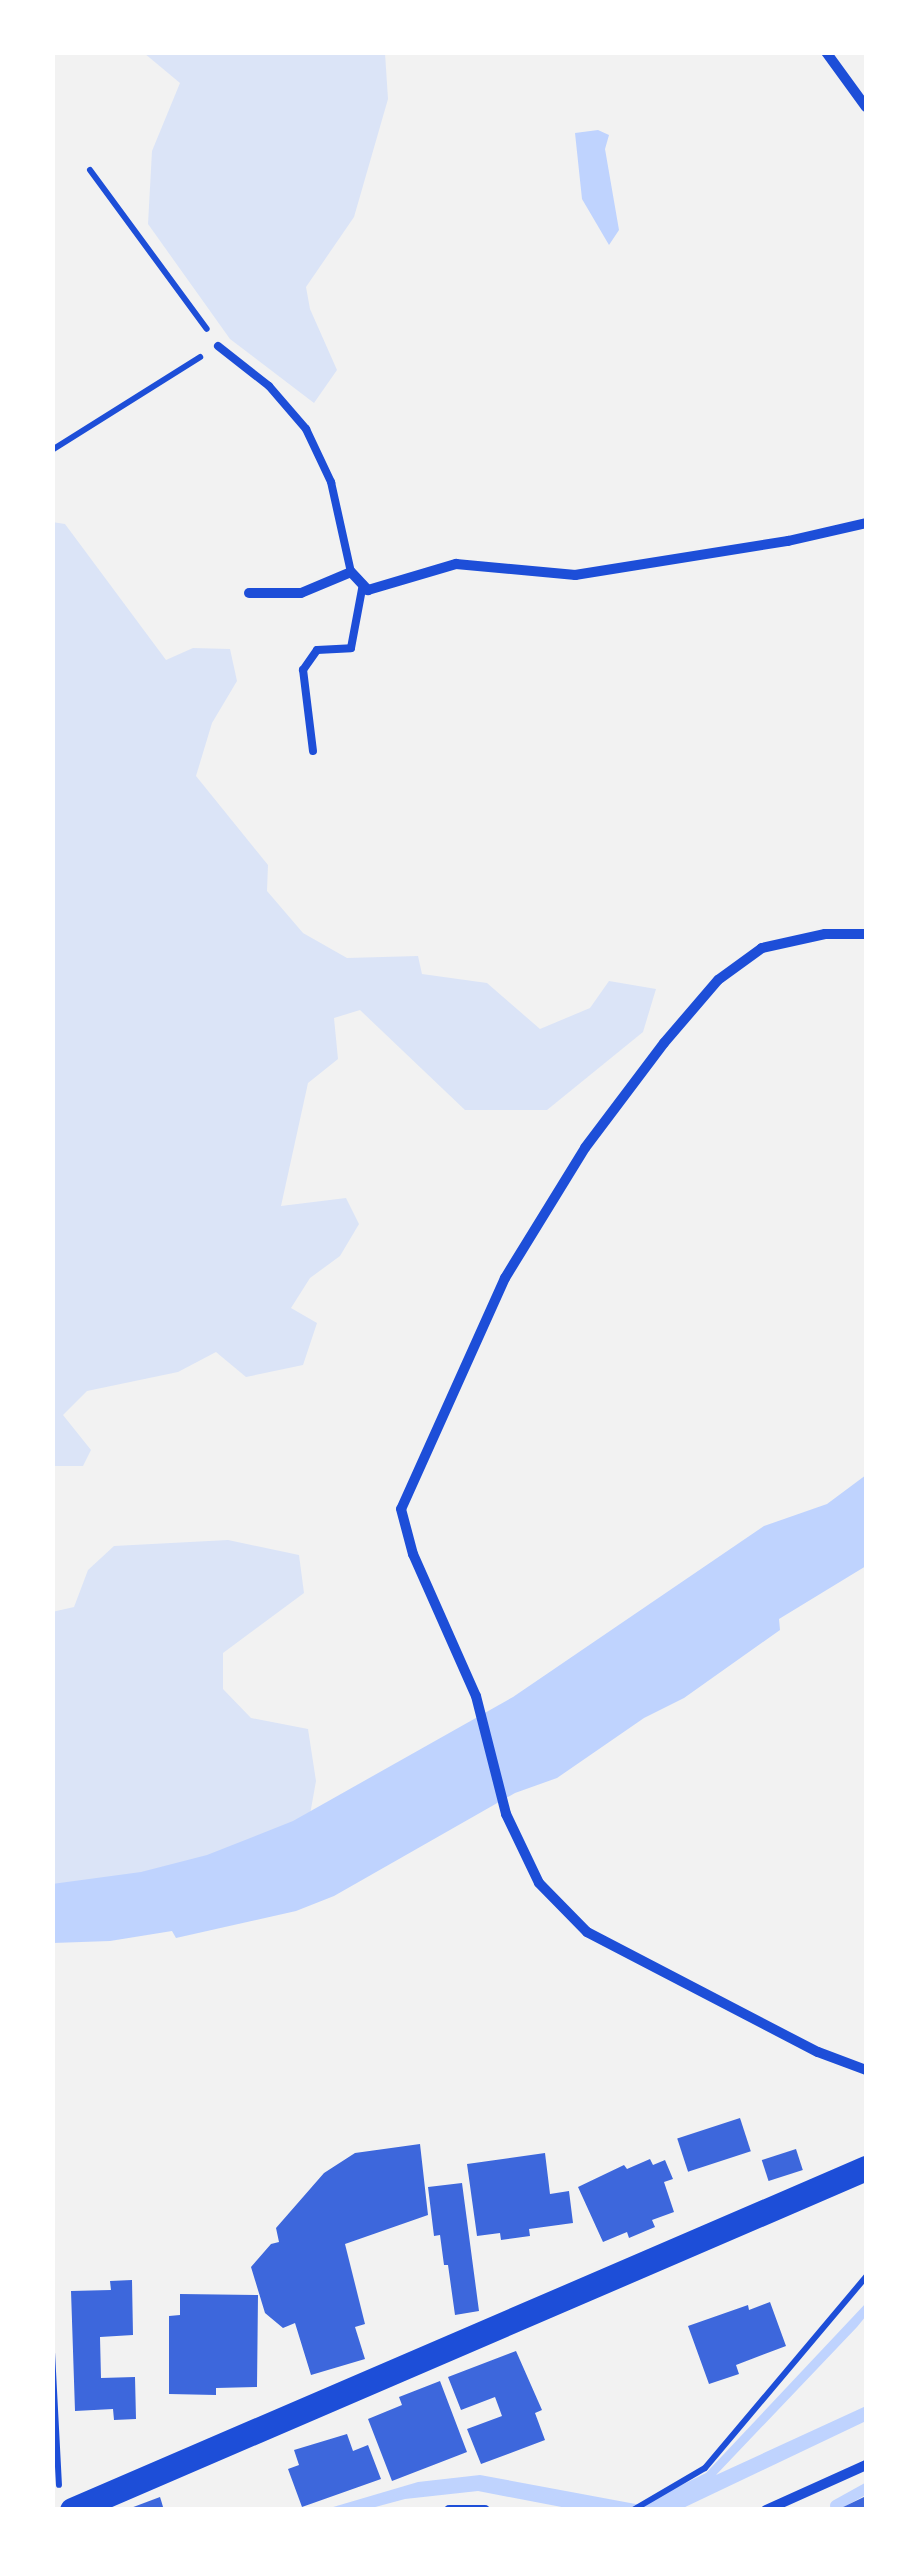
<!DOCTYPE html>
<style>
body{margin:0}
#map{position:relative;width:919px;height:2562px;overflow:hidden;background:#f2f2f2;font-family:Cabin,sans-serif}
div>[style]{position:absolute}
.green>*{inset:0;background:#dbe4f7}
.water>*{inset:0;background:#bfd3fe}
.stream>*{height:11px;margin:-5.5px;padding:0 5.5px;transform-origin:5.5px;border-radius:5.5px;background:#bfd3fe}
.building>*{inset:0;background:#3d67dc;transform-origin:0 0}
.path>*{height:6px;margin:-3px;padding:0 3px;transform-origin:3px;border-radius:3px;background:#1d4ed8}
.service>*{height:8px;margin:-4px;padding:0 4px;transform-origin:4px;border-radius:4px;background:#1d4ed8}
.minor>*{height:10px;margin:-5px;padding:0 5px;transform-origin:5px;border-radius:5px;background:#1d4ed8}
.primary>*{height:25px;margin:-12.5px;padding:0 12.5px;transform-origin:12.5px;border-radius:12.5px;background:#1d4ed8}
span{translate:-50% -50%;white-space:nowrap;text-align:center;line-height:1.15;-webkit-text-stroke:10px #fff;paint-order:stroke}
.frame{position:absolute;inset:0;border:55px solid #fff;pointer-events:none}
</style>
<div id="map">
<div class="green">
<div style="clip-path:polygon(144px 53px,385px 53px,388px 99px,354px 217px,306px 287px,310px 309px,337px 370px,314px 403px,230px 339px,148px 224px,152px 151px,180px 83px)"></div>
<div style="clip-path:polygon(52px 522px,65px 524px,166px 660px,193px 648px,230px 649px,237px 681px,212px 723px,196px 776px,268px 865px,267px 891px,303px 933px,347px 958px,418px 956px,422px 974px,487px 983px,540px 1029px,590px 1008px,609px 981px,656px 989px,643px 1032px,547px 1110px,465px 1110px,360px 1010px,334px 1018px,338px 1059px,308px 1083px,281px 1206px,346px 1198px,359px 1224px,340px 1256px,310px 1278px,291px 1308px,317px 1323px,303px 1365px,246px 1377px,216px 1352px,178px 1372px,87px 1391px,63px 1415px,91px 1450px,83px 1466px,53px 1466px)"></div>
<div style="clip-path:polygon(228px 1540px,299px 1555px,304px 1593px,223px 1653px,223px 1689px,251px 1718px,308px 1729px,316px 1781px,306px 1837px,53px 1894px,52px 1612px,74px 1607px,88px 1570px,114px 1546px)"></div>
</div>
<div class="water">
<div style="clip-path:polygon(598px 130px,609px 135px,605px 149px,619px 230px,609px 245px,582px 199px,575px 133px)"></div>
<div style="clip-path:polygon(866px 1475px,866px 1566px,779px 1619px,780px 1630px,684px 1698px,644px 1718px,557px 1778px,515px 1793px,334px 1896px,296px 1911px,176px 1938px,172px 1931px,110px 1941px,53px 1943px,52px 1884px,141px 1872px,207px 1855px,293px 1821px,513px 1697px,764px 1526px,827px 1504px)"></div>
<div style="clip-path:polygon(866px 2303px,866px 2316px,857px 2327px,716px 2475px,866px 2406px,866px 2421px,681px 2509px,572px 2509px,478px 2491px,405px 2499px,368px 2509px,323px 2510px,418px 2482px,480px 2475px,641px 2505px,706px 2473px)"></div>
</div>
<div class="stream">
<div style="left:835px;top:2505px;width:35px;rotate:-29deg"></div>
</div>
<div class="building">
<div style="left:740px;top:2118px;width:35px;height:66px;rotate:72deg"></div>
<div style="clip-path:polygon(420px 2144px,428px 2215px,345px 2244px,365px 2324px,355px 2327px,365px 2359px,311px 2375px,295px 2323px,283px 2328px,265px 2313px,251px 2267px,271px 2244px,279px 2242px,276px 2228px,324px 2173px,355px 2153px)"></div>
<div style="left:796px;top:2149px;width:22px;height:36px;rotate:72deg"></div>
<div style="clip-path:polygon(545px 2153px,550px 2194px,569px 2191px,573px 2223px,529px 2229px,530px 2236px,501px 2240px,500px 2233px,477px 2236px,467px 2164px)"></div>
<div style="clip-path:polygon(650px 2159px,653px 2165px,665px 2160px,673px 2179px,664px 2182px,674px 2212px,652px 2220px,655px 2227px,629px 2238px,627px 2232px,603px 2242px,578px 2187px,624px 2165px,627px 2169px)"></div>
<div style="clip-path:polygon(462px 2183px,479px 2311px,455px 2315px,448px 2265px,444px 2265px,440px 2235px,434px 2236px,428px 2187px)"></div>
<div style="clip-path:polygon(132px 2280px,133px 2335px,100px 2337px,101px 2378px,135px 2377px,136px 2419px,114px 2420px,113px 2409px,75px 2411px,71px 2291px,111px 2290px,110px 2281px)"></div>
<div style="clip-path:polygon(180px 2294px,258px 2295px,257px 2387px,216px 2388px,216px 2395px,169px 2394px,169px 2316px,180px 2315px)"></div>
<div style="clip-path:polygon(770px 2302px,786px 2346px,736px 2365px,739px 2374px,709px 2384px,688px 2326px,748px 2305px,749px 2310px)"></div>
<div style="clip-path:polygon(516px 2351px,542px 2410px,535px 2413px,545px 2440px,481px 2464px,467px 2429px,502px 2416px,495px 2397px,461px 2410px,448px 2377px)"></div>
<div style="clip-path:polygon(440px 2381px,467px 2452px,392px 2481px,368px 2419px,402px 2405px,399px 2397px)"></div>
<div style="clip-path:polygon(347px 2434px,353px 2451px,368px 2445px,381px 2479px,302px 2507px,288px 2469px,299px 2465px,294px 2450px)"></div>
<div style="clip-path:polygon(866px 2496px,866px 2510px,837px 2510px)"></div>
<div style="clip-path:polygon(160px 2497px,164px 2510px,128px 2510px,128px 2509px)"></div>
</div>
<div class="path">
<div style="left:90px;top:170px;width:197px;rotate:53.7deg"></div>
<div style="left:52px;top:450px;width:175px;rotate:-32.1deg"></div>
<div style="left:52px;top:2352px;width:133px;rotate:87deg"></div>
<div style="left:633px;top:2510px;width:83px;rotate:-30.3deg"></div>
<div style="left:705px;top:2468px;width:250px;rotate:-49.9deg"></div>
</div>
<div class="service">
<div style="left:218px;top:346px;width:65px;rotate:38.1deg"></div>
<div style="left:269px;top:386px;width:57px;rotate:49.3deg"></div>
<div style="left:306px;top:429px;width:59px;rotate:64.7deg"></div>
<div style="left:331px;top:482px;width:92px;rotate:77.5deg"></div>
<div style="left:313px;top:751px;width:82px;rotate:-97deg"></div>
<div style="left:303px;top:670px;width:24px;rotate:-55deg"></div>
<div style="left:317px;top:650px;width:34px;rotate:-3deg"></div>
<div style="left:351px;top:648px;width:65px;rotate:-79.4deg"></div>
</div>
<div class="minor">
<div style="left:826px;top:52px;width:68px;rotate:54deg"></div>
<div style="left:249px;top:593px;width:52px"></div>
<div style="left:301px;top:593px;width:54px;rotate:-22.8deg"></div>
<div style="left:351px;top:572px;width:25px;rotate:47deg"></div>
<div style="left:368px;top:590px;width:92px;rotate:-16.5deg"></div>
<div style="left:456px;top:564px;width:120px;rotate:5.3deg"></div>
<div style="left:575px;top:575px;width:216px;rotate:-9.1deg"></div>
<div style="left:788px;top:541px;width:80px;rotate:-13deg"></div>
<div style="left:866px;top:934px;width:41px;rotate:180deg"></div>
<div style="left:825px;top:934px;width:65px;rotate:167.5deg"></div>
<div style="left:762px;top:948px;width:54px;rotate:144deg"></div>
<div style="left:718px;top:980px;width:83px;rotate:130.6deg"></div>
<div style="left:664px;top:1043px;width:131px;rotate:127deg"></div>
<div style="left:585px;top:1148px;width:153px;rotate:121.6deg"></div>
<div style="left:505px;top:1278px;width:253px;rotate:114.2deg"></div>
<div style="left:401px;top:1509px;width:47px;rotate:75.1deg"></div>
<div style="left:413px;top:1554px;width:155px;rotate:66.1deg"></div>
<div style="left:476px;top:1696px;width:122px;rotate:75.7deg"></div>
<div style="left:506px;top:1814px;width:76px;rotate:64.4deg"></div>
<div style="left:539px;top:1883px;width:69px;rotate:45.6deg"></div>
<div style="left:587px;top:1932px;width:260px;rotate:27.5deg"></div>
<div style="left:818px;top:2052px;width:51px;rotate:20.6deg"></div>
<div style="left:449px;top:2510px;width:36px"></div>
<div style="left:766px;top:2510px;width:110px;rotate:-24.2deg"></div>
</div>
<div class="primary">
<div style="left:72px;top:2510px;width:865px;rotate:-23.3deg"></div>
</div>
<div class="frame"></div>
</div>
